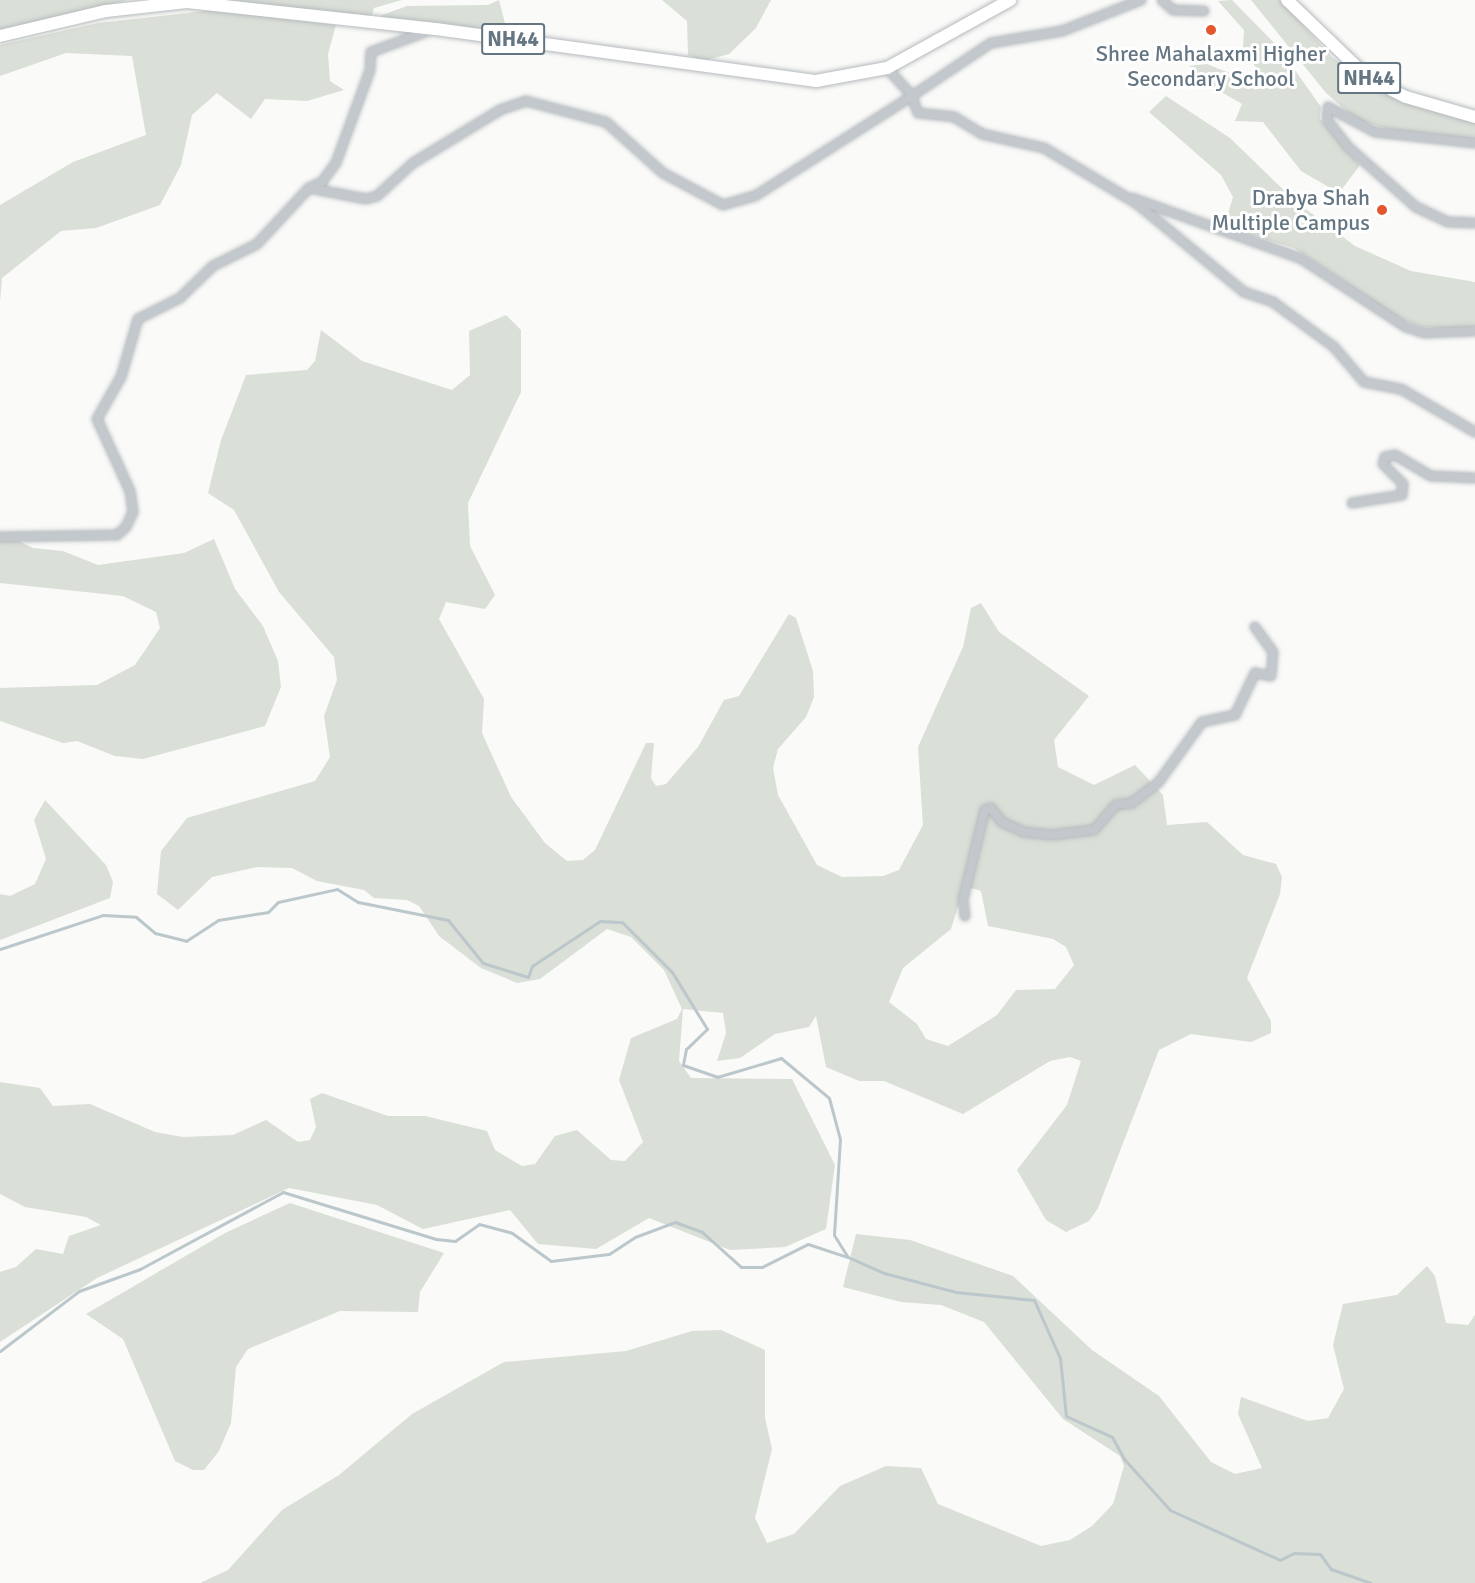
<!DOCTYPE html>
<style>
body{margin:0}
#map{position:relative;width:1475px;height:1583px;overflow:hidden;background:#fafaf8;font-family:Signika,sans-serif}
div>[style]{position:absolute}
.green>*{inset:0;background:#dadfd7}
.stream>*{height:3px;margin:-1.5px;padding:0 1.5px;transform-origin:1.5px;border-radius:1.5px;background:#bbc7cb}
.roads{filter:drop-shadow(0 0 2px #b5babe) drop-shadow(0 0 2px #b5babe)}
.street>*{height:8px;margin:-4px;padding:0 4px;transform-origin:4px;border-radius:4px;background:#c3c8cc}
.primary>*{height:12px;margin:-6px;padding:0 6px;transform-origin:6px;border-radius:6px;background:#fff}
.dots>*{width:16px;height:16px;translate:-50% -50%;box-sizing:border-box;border:3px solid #fff;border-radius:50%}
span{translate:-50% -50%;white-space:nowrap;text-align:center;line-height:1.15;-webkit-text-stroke:6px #fff;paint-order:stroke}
.shield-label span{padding:2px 4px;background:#fff;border:2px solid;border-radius:4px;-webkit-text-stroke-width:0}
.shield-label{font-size:21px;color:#657683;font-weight:700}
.poi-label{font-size:22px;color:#657683}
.right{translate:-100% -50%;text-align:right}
</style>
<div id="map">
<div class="green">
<div style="clip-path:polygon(0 0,128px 0,0 32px)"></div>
<div style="clip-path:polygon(224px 0,402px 0,374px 8px,371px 18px)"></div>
<div style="clip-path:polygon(499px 0,508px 35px,382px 20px,382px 15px,407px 6px,488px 5px)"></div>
<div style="clip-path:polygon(662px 0,771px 0,756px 28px,729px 54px,704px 61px,688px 55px,687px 21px)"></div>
<div style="clip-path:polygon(1232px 0,1280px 49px,1321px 107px,1320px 119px,1360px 165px,1339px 193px,1301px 171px,1263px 122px,1235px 121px,1242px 104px,1197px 78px,1189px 66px,1207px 64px,1244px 79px,1259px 73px,1243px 47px,1244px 30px,1218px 1px)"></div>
<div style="clip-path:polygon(1251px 0,1280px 0,1333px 58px,1400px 101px,1475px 119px,1475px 139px,1413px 137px,1356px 119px,1326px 93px)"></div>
<div style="clip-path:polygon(214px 10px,336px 25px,328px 54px,330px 81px,344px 90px,307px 101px,265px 99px,251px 119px,217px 93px,192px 115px,181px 165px,160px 205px,96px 228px,61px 231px,2px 278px,0 302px,0 205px,73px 162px,146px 135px,132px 56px,66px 53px,0 76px,0 45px,98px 23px)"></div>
<div style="clip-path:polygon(1166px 96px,1230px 138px,1295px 201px,1355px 246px,1411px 271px,1475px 282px,1475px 330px,1423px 327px,1400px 319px,1294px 248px,1224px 227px,1233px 197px,1221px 175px,1149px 112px)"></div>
<div style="clip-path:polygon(evenodd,506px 315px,521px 330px,521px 392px,468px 503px,470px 546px,495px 595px,485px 609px,446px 602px,439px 619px,484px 699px,482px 733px,511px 797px,545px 843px,567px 861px,583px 860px,595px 850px,646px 743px,654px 743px,651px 778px,656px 786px,666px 784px,698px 747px,724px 700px,739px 696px,789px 614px,796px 618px,813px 671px,814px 697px,806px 717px,778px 749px,773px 768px,778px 795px,817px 865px,842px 877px,883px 876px,899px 870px,923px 825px,918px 747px,963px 647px,971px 608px,981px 603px,999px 632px,1089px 696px,1054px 740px,1058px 767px,1094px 785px,1135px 765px,1163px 795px,1167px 825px,1207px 822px,1243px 855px,1276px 864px,1282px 877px,1280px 894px,1247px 978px,1271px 1021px,1271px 1033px,1251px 1042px,1191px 1034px,1159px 1050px,1098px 1208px,1089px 1221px,1066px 1232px,1046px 1220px,1017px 1170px,1067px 1105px,1081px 1061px,1070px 1057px,1050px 1061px,963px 1114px,884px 1081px,859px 1081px,826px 1067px,816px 1016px,809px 1027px,775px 1034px,740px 1058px,717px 1061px,726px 1033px,723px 1013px,683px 1009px,679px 1061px,691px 1078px,792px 1079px,835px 1165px,826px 1229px,785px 1247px,730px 1250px,649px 1218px,596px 1249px,538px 1244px,510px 1210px,423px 1229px,377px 1205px,289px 1188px,97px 1278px,0 1342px,0 1272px,16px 1267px,36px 1249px,63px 1254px,69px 1236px,101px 1225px,86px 1217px,25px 1207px,0 1194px,0 1082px,40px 1088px,53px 1106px,90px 1104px,155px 1132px,183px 1137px,233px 1135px,266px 1120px,298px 1142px,310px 1140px,316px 1127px,310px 1099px,322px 1093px,388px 1116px,425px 1116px,487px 1131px,495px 1150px,522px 1166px,535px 1164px,555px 1136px,577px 1130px,611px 1160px,625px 1161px,643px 1142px,619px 1080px,631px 1038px,677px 1019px,682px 1009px,664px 970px,631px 937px,607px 929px,540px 979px,517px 983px,481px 968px,439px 936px,419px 906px,407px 900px,374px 898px,364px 890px,317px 881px,292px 868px,257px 867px,212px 877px,178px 910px,157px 894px,161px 851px,187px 818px,315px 781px,330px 757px,324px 716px,337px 680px,334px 657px,279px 592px,234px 510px,208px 493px,221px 440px,246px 375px,307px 370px,315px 361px,321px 330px,362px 361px,452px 390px,470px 375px,469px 331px,506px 315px,971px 888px,981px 891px,988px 926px,1053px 939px,1066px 947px,1074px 965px,1055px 989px,1016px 990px,997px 1015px,948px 1046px,926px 1039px,917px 1024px,889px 1002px,903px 968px,951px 929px,962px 894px,971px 888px)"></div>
<div style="clip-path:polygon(0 532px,33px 548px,63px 551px,98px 565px,184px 553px,214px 539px,235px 589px,263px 626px,278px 661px,281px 687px,265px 726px,143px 759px,115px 756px,77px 741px,63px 743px,0 721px,0 688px,97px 685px,135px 665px,160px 628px,156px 612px,123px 596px,0 583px)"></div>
<div style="clip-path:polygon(45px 800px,106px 865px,113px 882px,110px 898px,0 940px,0 894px,10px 896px,35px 884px,46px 859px,34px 820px)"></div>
<div style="clip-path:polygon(290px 1203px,444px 1253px,420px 1292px,418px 1312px,340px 1311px,248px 1349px,236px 1367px,231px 1423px,219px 1451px,204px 1470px,193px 1470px,175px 1461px,123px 1339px,86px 1314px,225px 1233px)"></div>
<div style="clip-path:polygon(856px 1234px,910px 1240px,1013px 1276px,1092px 1350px,1159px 1396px,1211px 1462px,1235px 1474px,1262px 1468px,1238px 1414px,1241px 1397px,1308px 1421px,1328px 1418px,1344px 1389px,1333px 1345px,1343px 1304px,1397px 1295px,1427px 1266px,1435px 1276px,1446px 1323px,1468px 1325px,1475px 1315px,1475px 1583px,200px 1583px,228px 1570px,282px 1510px,339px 1475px,412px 1414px,504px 1362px,626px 1351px,692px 1331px,721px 1330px,765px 1350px,765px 1418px,772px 1449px,755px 1518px,767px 1543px,794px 1534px,840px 1486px,886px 1466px,921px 1468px,938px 1504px,1041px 1546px,1070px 1540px,1092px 1526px,1113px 1504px,1124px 1466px,1120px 1456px,1063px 1419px,984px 1322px,941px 1305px,901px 1302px,843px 1287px)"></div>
</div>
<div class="stream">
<div style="left:0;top:949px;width:108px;rotate:-18.3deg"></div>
<div style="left:103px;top:915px;width:33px;rotate:3deg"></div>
<div style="left:136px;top:917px;width:25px;rotate:40deg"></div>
<div style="left:155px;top:933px;width:32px;rotate:14deg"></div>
<div style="left:186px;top:941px;width:38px;rotate:-33deg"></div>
<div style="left:218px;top:920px;width:51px;rotate:-9.1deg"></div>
<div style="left:268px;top:912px;width:14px;rotate:-45deg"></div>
<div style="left:278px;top:902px;width:60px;rotate:-12.4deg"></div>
<div style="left:337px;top:889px;width:25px;rotate:32deg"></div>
<div style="left:358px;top:902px;width:92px;rotate:11.3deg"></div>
<div style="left:448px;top:920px;width:55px;rotate:50.9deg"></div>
<div style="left:483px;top:963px;width:47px;rotate:17.3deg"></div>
<div style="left:528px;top:977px;width:12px;rotate:-70deg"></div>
<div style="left:532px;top:966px;width:82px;rotate:-33.5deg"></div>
<div style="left:600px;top:921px;width:22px;rotate:3deg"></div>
<div style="left:622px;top:922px;width:71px;rotate:45deg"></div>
<div style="left:672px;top:972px;width:67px;rotate:58.4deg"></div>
<div style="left:707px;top:1029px;width:29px;rotate:136deg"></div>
<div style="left:686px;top:1049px;width:16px;rotate:101deg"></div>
<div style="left:683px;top:1065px;width:36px;rotate:19deg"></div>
<div style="left:717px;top:1077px;width:67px;rotate:-16.5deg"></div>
<div style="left:781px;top:1058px;width:62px;rotate:39.8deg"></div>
<div style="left:829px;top:1098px;width:42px;rotate:75deg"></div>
<div style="left:840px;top:1139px;width:96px;rotate:93.6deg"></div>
<div style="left:834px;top:1235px;width:26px;rotate:58deg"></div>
<div style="left:848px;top:1257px;width:39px;rotate:24deg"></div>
<div style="left:884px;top:1273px;width:74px;rotate:14.8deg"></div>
<div style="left:956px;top:1292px;width:78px;rotate:5.9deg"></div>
<div style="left:1034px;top:1300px;width:64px;rotate:65.9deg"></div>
<div style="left:1060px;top:1358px;width:58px;rotate:84.1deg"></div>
<div style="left:1066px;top:1416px;width:51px;rotate:24.5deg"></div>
<div style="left:1112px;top:1437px;width:26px;rotate:61deg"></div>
<div style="left:1125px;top:1460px;width:67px;rotate:48deg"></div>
<div style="left:1170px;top:1510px;width:121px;rotate:24.4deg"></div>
<div style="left:1280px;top:1560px;width:16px;rotate:-27deg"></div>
<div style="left:1294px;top:1553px;width:26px;rotate:2deg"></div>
<div style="left:1320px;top:1554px;width:19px;rotate:54deg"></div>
<div style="left:1331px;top:1569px;width:42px;rotate:19.3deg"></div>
<div style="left:0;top:1351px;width:99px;rotate:-37.2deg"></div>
<div style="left:79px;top:1291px;width:65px;rotate:-19.8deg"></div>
<div style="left:140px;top:1269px;width:162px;rotate:-28.3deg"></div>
<div style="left:283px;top:1192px;width:160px;rotate:17.1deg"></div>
<div style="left:436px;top:1239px;width:19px;rotate:6deg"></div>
<div style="left:455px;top:1241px;width:29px;rotate:-35deg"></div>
<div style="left:479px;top:1224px;width:34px;rotate:15deg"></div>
<div style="left:512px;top:1233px;width:48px;rotate:35.7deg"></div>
<div style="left:551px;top:1261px;width:58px;rotate:-6.9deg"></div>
<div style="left:609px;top:1254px;width:31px;rotate:-33deg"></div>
<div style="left:635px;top:1237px;width:43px;rotate:-20.6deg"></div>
<div style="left:675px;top:1222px;width:29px;rotate:20deg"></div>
<div style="left:702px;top:1232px;width:52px;rotate:41.9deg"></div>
<div style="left:741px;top:1267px;width:21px"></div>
<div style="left:762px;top:1267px;width:51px;rotate:-26.6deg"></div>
<div style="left:808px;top:1244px;width:41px;rotate:18.4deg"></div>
</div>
<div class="roads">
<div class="street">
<div style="left:1162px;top:0;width:15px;rotate:42deg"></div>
<div style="left:1173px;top:10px;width:31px;rotate:2deg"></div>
<div style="left:887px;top:68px;width:38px;rotate:48deg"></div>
<div style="left:912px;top:96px;width:95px;rotate:-33.9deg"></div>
<div style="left:991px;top:43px;width:72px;rotate:-9.6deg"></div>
<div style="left:1062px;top:31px;width:85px;rotate:-21.4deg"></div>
<div style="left:1475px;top:143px;width:101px;rotate:-173.7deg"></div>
<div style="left:1375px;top:132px;width:53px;rotate:-152deg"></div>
<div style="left:1328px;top:107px;width:13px;rotate:94deg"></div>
<div style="left:1327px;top:120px;width:33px;rotate:52deg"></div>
<div style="left:1347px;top:146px;width:92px;rotate:41.5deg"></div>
<div style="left:1416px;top:207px;width:35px;rotate:25deg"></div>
<div style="left:1448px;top:222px;width:27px;rotate:2deg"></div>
<div style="left:309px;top:188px;width:58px;rotate:10.9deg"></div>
<div style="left:366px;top:199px;width:11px;rotate:-15deg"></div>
<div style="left:377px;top:196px;width:49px;rotate:-42.5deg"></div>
<div style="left:413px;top:163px;width:102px;rotate:-31.3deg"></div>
<div style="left:500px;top:110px;width:28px;rotate:-19deg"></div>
<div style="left:526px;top:101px;width:83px;rotate:14.7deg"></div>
<div style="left:606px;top:122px;width:76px;rotate:41.8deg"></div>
<div style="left:663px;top:173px;width:68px;rotate:28.1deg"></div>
<div style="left:723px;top:205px;width:33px;rotate:-16deg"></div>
<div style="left:755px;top:196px;width:186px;rotate:-32.5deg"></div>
<div style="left:912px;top:96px;width:18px;rotate:71deg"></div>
<div style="left:918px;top:113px;width:36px;rotate:6deg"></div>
<div style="left:954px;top:117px;width:33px;rotate:31deg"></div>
<div style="left:982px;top:134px;width:64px;rotate:12.7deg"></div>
<div style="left:1044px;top:148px;width:107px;rotate:30.9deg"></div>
<div style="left:1136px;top:203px;width:140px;rotate:39.5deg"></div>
<div style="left:1244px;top:292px;width:31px;rotate:19deg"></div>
<div style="left:1273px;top:302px;width:76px;rotate:36.4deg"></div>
<div style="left:1334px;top:347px;width:46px;rotate:49.4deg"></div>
<div style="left:1364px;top:382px;width:38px;rotate:11deg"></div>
<div style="left:1401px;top:389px;width:86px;rotate:30.2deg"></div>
<div style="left:1132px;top:198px;width:178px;rotate:19.7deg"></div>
<div style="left:1300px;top:258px;width:126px;rotate:33.1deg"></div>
<div style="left:1406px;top:327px;width:19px;rotate:18deg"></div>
<div style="left:1424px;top:333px;width:51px;rotate:-2.2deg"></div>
<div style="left:1352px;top:503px;width:51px;rotate:-9.1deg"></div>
<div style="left:1402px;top:495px;width:11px;rotate:-85deg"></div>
<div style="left:1403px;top:484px;width:28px;rotate:-135deg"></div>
<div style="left:1383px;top:464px;width:7px;rotate:-74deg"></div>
<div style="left:1385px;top:457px;width:10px;rotate:-11deg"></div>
<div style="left:1395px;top:455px;width:42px;rotate:30.3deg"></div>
<div style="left:1431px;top:476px;width:44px;rotate:2.6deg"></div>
<div style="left:0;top:537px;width:117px;rotate:-1deg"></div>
<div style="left:117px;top:535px;width:12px;rotate:-42deg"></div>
<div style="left:126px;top:527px;width:17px;rotate:-65deg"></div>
<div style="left:133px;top:512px;width:21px;rotate:-98deg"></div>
<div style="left:130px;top:491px;width:79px;rotate:-114.6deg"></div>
<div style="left:97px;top:419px;width:48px;rotate:-60.3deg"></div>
<div style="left:121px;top:377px;width:60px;rotate:-73.7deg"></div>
<div style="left:138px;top:319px;width:47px;rotate:-26.6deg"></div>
<div style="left:180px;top:298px;width:46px;rotate:-44.1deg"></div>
<div style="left:213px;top:266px;width:49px;rotate:-26.6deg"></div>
<div style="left:257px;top:244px;width:76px;rotate:-47.1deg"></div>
<div style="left:309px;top:188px;width:14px;rotate:-25deg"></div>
<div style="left:322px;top:182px;width:24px;rotate:-54deg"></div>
<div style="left:336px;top:163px;width:99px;rotate:-69.9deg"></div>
<div style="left:370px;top:70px;width:18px;rotate:-87deg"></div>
<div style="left:371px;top:52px;width:61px;rotate:-20.2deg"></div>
<div style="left:965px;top:916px;width:16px;rotate:-97deg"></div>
<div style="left:963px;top:900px;width:93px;rotate:-76.3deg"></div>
<div style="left:985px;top:810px;width:6px;rotate:-18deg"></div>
<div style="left:991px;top:808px;width:18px;rotate:52deg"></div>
<div style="left:1002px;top:822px;width:23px;rotate:25deg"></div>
<div style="left:1023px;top:832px;width:29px;rotate:6deg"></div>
<div style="left:1052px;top:835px;width:42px;rotate:-6.8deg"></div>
<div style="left:1094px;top:830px;width:33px;rotate:-49deg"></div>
<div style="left:1116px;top:805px;width:16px;rotate:-7deg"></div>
<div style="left:1132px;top:803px;width:33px;rotate:-38deg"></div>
<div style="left:1158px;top:783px;width:75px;rotate:-54.2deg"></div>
<div style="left:1202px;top:722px;width:34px;rotate:-12deg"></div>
<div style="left:1235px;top:715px;width:47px;rotate:-64.5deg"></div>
<div style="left:1255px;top:673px;width:16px;rotate:11deg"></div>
<div style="left:1271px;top:676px;width:24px;rotate:-85deg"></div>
<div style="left:1273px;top:652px;width:31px;rotate:-126deg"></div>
</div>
<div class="primary">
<div style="left:1287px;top:0;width:112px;rotate:43.9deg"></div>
<div style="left:1368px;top:78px;width:42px;rotate:26.6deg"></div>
<div style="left:1406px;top:97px;width:72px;rotate:16.2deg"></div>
<div style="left:0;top:36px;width:109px;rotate:-13.3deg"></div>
<div style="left:106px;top:11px;width:81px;rotate:-6.3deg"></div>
<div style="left:187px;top:2px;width:250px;rotate:6.2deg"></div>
<div style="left:436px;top:29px;width:384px;rotate:7.8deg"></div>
<div style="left:816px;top:81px;width:72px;rotate:-10.4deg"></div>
<div style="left:887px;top:68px;width:141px;rotate:-28.9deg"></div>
</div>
</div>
<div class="dots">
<div style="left:1211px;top:30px;background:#e4572e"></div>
<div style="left:1382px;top:210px;background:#e4572e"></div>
</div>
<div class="shield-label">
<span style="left:513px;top:39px">NH44</span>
<span style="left:1369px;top:78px">NH44</span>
</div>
<div class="poi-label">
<span style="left:1211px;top:66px">Shree Mahalaxmi Higher<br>Secondary School</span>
<span class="right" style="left:1370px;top:210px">Drabya Shah<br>Multiple Campus</span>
</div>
</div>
